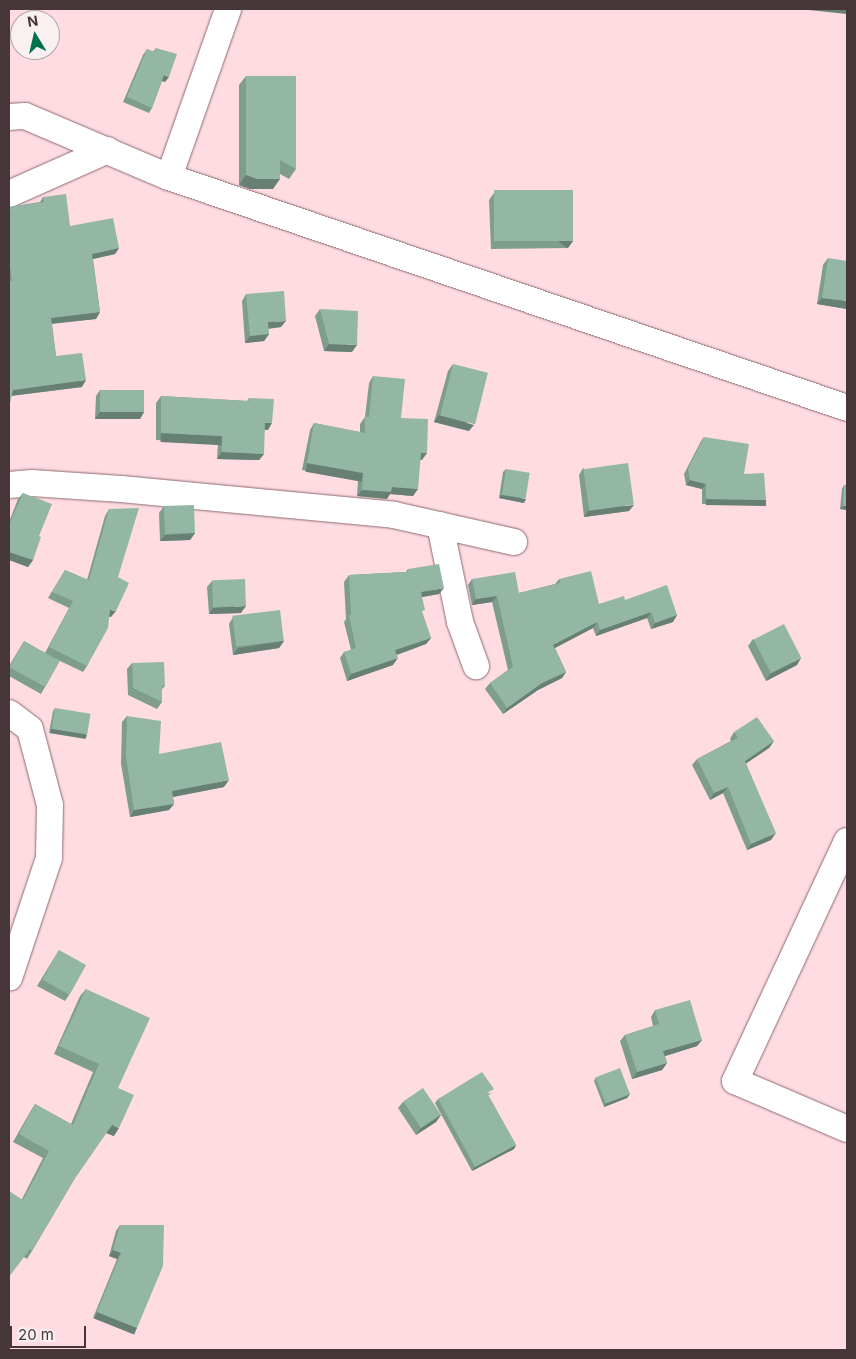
<!DOCTYPE html>
<style>
body{margin:0}
#map{position:relative;width:856px;height:1359px;overflow:hidden;background:#fedce2;font-family:Inter,sans-serif}
div>[style]{position:absolute}
.roads{filter:drop-shadow(0 0 1px #8d696f) drop-shadow(0 0 1px #8d696f)}
.minor>*{height:26px;margin:-13px;padding:0 13px;transform-origin:13px;border-radius:13px;background:#fff}
.wall>*{inset:0;background:#7e9d8d}
.shaded-wall>*{inset:0;background:#678073;transform-origin:0 0}
.building>*{inset:0;background:#93b7a4;transform-origin:0 0}
span{translate:-50% -50%;white-space:nowrap;text-align:center;line-height:1.15;-webkit-text-stroke:4px #f9f0f2;paint-order:stroke}
.frame{position:absolute;inset:0;border:10px solid #463639;pointer-events:none}
.north{position:absolute;left:10px;top:10px;width:50px;height:50px;box-sizing:border-box;background:#f9f0f2;border:1px solid #b1a6a8;border-radius:50%;rotate:351deg;font-size:14px;font-weight:700;line-height:20px;text-align:center;color:#463639}
.north::after{content:'';display:block;margin:auto;width:18px;height:22px;background:#00714b;clip-path:polygon(50% 0,100% 100%,50% 72%,0 100%)}
.scale{position:absolute;left:10px;top:1326px;width:76px;height:22px;box-sizing:border-box;border:2px solid #463639;border-top:0;padding-left:6px;font-size:15px;line-height:18px;white-space:nowrap;color:#463639;-webkit-text-stroke:4px #f9f0f2;paint-order:stroke}
</style>
<div id="map">
<div class="roads">
<div class="minor">
<div style="left:9px;top:117px;width:16px;rotate:-4deg"></div>
<div style="left:25px;top:116px;width:156px;rotate:23deg"></div>
<div style="left:169px;top:177px;width:716px;rotate:18.81deg"></div>
<div style="left:169px;top:177px;width:178px;rotate:-70.6deg"></div>
<div style="left:9px;top:194px;width:108px;rotate:-24deg"></div>
<div style="left:9px;top:485px;width:23px;rotate:-5deg"></div>
<div style="left:32px;top:483px;width:89px;rotate:3.9deg"></div>
<div style="left:121px;top:489px;width:274px;rotate:5.4deg"></div>
<div style="left:394px;top:515px;width:123px;rotate:12.7deg"></div>
<div style="left:440px;top:525px;width:99px;rotate:78.3deg"></div>
<div style="left:460px;top:622px;width:47px;rotate:70deg"></div>
<div style="left:9px;top:713px;width:26px;rotate:37deg"></div>
<div style="left:30px;top:729px;width:79px;rotate:75.3deg"></div>
<div style="left:50px;top:805px;width:53px;rotate:91.1deg"></div>
<div style="left:49px;top:858px;width:126px;rotate:108.4deg"></div>
<div style="left:847px;top:841px;width:265px;rotate:115deg"></div>
<div style="left:735px;top:1081px;width:122px;rotate:23.2deg"></div>
</div>
</div>
<div class="wall">
<div style="clip-path:polygon(156px 48px,165px 82px,162px 81px,152px 108px,149px 113px,123px 102px,143px 55px,147px 49px,153px 52px)"></div>
<div style="clip-path:polygon(246px 76px,296px 169px,289px 179px,280px 174px,273px 189px,250px 189px,239px 185px,239px 85px)"></div>
<div style="clip-path:polygon(494px 193px,573px 241px,568px 248px,491px 249px,489px 200px)"></div>
<div style="clip-path:polygon(43px 197px,70px 226px,119px 248px,115px 254px,93px 259px,100px 312px,96px 319px,52px 324px,56px 356px,82px 387px,11px 396px,9px 408px,9px 207px,40px 202px)"></div>
<div style="clip-path:polygon(828px 258px,847px 309px,817px 304px,823px 265px)"></div>
<div style="clip-path:polygon(246px 294px,281px 327px,268px 329px,269px 334px,264px 341px,245px 343px,242px 301px)"></div>
<div style="clip-path:polygon(320px 309px,352px 352px,324px 351px,315px 316px)"></div>
<div style="clip-path:polygon(453px 364px,469px 431px,434px 422px,448px 371px)"></div>
<div style="clip-path:polygon(373px 376px,401px 418px,422px 460px,420px 460px,413px 496px,390px 494px,387px 499px,357px 496px,358px 480px,302px 470px,310px 430px,314px 423px,360px 432px,360px 424px,365px 417px,369px 383px)"></div>
<div style="clip-path:polygon(100px 390px,144px 412px,140px 419px,95px 419px,96px 396px)"></div>
<div style="clip-path:polygon(161px 396px,247px 401px,249px 398px,268px 430px,264px 430px,264px 454px,259px 460px,217px 459px,218px 443px,156px 440px,156px 403px)"></div>
<div style="clip-path:polygon(704px 437px,744px 474px,763px 505px,702px 504px,702px 489px,686px 485px,684px 474px,701px 441px)"></div>
<div style="clip-path:polygon(583px 468px,629px 511px,584px 517px,579px 475px)"></div>
<div style="clip-path:polygon(506px 469px,524px 503px,499px 498px,503px 472px)"></div>
<div style="clip-path:polygon(844px 485px,847px 510px,840px 509px,842px 489px)"></div>
<div style="clip-path:polygon(23px 493px,39px 536px,33px 560px,28px 567px,9px 560px,9px 522px,18px 499px)"></div>
<div style="clip-path:polygon(164px 506px,195px 533px,190px 540px,160px 541px,159px 513px)"></div>
<div style="clip-path:polygon(109px 509px,118px 577px,111px 617px,109px 616px,87px 666px,83px 672px,56px 659px,45px 687px,41px 694px,9px 676px,9px 666px,24px 641px,45px 653px,69px 608px,48px 598px,65px 570px,87px 580px,105px 516px)"></div>
<div style="clip-path:polygon(408px 569px,439px 594px,422px 597px,422px 614px,431px 638px,426px 644px,397px 655px,393px 665px,347px 681px,340px 658px,344px 652px,351px 650px,344px 622px,346px 619px,344px 582px,349px 575px,406px 572px)"></div>
<div style="clip-path:polygon(472px 579px,519px 593px,555px 584px,559px 579px,599px 604px,625px 600px,677px 615px,673px 622px,651px 629px,647px 618px,596px 636px,593px 628px,555px 648px,566px 672px,562px 678px,538px 690px,503px 714px,485px 689px,490px 683px,508px 670px,492px 602px,472px 605px,468px 585px)"></div>
<div style="clip-path:polygon(212px 581px,241px 613px,209px 614px,207px 587px)"></div>
<div style="clip-path:polygon(233px 617px,284px 641px,279px 648px,233px 655px,229px 624px)"></div>
<div style="clip-path:polygon(753px 639px,797px 665px,766px 681px,748px 646px)"></div>
<div style="clip-path:polygon(132px 663px,165px 686px,162px 689px,162px 702px,157px 709px,128px 695px,127px 669px)"></div>
<div style="clip-path:polygon(55px 708px,87px 735px,85px 739px,49px 733px,53px 711px)"></div>
<div style="clip-path:polygon(127px 716px,159px 754px,224px 787px,173px 797px,174px 804px,169px 810px,130px 817px,121px 764px,122px 722px)"></div>
<div style="clip-path:polygon(734px 732px,774px 741px,769px 748px,746px 763px,771px 840px,747px 850px,723px 793px,710px 800px,692px 765px,697px 759px,731px 741px,730px 739px)"></div>
<div style="clip-path:polygon(59px 950px,69px 995px,65px 1001px,37px 986px)"></div>
<div style="clip-path:polygon(86px 989px,118px 1088px,114px 1136px,106px 1133px,75px 1178px,32px 1251px,27px 1259px,24px 1257px,22px 1199px,43px 1158px,13px 1142px,30px 1112px,35px 1104px,71px 1124px,93px 1072px,54px 1054px,80px 996px)"></div>
<div style="clip-path:polygon(655px 1010px,702px 1040px,697px 1046px,665px 1056px,667px 1063px,662px 1070px,632px 1079px,620px 1041px,625px 1035px,653px 1026px,651px 1017px)"></div>
<div style="clip-path:polygon(596px 1077px,630px 1094px,627px 1098px,604px 1107px,594px 1081px)"></div>
<div style="clip-path:polygon(492px 1093px,488px 1095px,516px 1145px,514px 1149px,472px 1171px,435px 1103px,438px 1099px)"></div>
<div style="clip-path:polygon(403px 1102px,441px 1115px,436px 1122px,416px 1135px,398px 1108px)"></div>
<div style="clip-path:polygon(120px 1225px,137px 1328px,133px 1334px,93px 1318px,117px 1259px,109px 1256px,116px 1231px)"></div>
</div>
<div class="shaded-wall">
<div style="clip-path:polygon(799px 9px,847px 9px,847px 14px)"></div>
<div style="clip-path:polygon(164px 75px,169px 77px,165px 82px,160px 80px)"></div>
<div style="clip-path:polygon(246px 175px,280px 179px,273px 189px,250px 189px,239px 185px)"></div>
<div style="left:573px;top:241px;width:9px;height:78px;rotate:126deg"></div>
<div style="clip-path:polygon(119px 248px,115px 254px,88px 260px,92px 254px)"></div>
<div style="clip-path:polygon(822px 298px,847px 301px,847px 309px,817px 304px)"></div>
<div style="clip-path:polygon(100px 312px,96px 319px,46px 324px,51px 318px)"></div>
<div style="clip-path:polygon(286px 321px,281px 327px,263px 329px,268px 322px)"></div>
<div style="clip-path:polygon(269px 334px,264px 341px,245px 343px,250px 336px)"></div>
<div style="clip-path:polygon(329px 344px,357px 345px,352px 352px,324px 351px)"></div>
<div style="clip-path:polygon(86px 380px,82px 387px,9px 396px,13px 390px)"></div>
<div style="clip-path:polygon(100px 412px,144px 412px,140px 419px,95px 419px)"></div>
<div style="clip-path:polygon(439px 415px,474px 425px,469px 431px,434px 422px)"></div>
<div style="clip-path:polygon(265px 423px,272px 423px,268px 430px,260px 429px)"></div>
<div style="left:161px;top:433px;width:61px;height:9px;rotate:3deg"></div>
<div style="clip-path:polygon(222px 452px,264px 454px,259px 460px,217px 459px)"></div>
<div style="clip-path:polygon(421px 453px,427px 453px,422px 460px,416px 460px)"></div>
<div style="left:307px;top:463px;width:57px;height:9px;rotate:10deg"></div>
<div style="clip-path:polygon(690px 480px,706px 484px,702px 489px,686px 485px)"></div>
<div style="clip-path:polygon(392px 487px,418px 489px,413px 496px,390px 494px,387px 499px,357px 496px,362px 490px)"></div>
<div style="clip-path:polygon(502px 495px,526px 499px,524px 503px,499px 498px)"></div>
<div style="left:706px;top:499px;width:60px;height:6px;rotate:1deg"></div>
<div style="clip-path:polygon(634px 505px,629px 511px,584px 517px,589px 510px)"></div>
<div style="clip-path:polygon(843px 506px,847px 506px,847px 510px,840px 509px)"></div>
<div style="clip-path:polygon(195px 533px,190px 540px,160px 541px,165px 535px)"></div>
<div style="clip-path:polygon(9px 552px,33px 560px,28px 567px,9px 560px)"></div>
<div style="clip-path:polygon(444px 588px,439px 594px,416px 598px,421px 592px)"></div>
<div style="clip-path:polygon(497px 596px,492px 602px,472px 605px,476px 599px)"></div>
<div style="clip-path:polygon(246px 606px,241px 613px,209px 614px,213px 608px)"></div>
<div style="clip-path:polygon(110px 610px,116px 611px,111px 617px,106px 616px)"></div>
<div style="clip-path:polygon(651px 612px,647px 618px,596px 636px,600px 630px)"></div>
<div style="clip-path:polygon(677px 615px,673px 622px,651px 629px,655px 623px)"></div>
<div style="clip-path:polygon(597px 622px,593px 628px,549px 651px,553px 645px)"></div>
<div style="clip-path:polygon(431px 638px,426px 644px,390px 657px,395px 650px)"></div>
<div style="clip-path:polygon(284px 641px,279px 648px,233px 655px,238px 648px)"></div>
<div style="clip-path:polygon(398px 658px,393px 665px,347px 681px,351px 674px)"></div>
<div style="clip-path:polygon(801px 658px,797px 665px,766px 681px,770px 674px)"></div>
<div style="clip-path:polygon(566px 672px,562px 678px,538px 690px,503px 714px,507px 708px,542px 683px)"></div>
<div style="left:51px;top:729px;width:36px;height:4px;rotate:9deg"></div>
<div style="clip-path:polygon(774px 741px,769px 748px,741px 767px,745px 761px)"></div>
<div style="clip-path:polygon(229px 780px,224px 787px,167px 798px,172px 791px)"></div>
<div style="clip-path:polygon(728px 787px,723px 793px,710px 800px,714px 793px)"></div>
<div style="clip-path:polygon(174px 804px,169px 810px,130px 817px,134px 810px)"></div>
<div style="clip-path:polygon(776px 833px,771px 840px,747px 850px,751px 844px)"></div>
<div style="clip-path:polygon(702px 1040px,697px 1046px,659px 1058px,663px 1051px)"></div>
<div style="clip-path:polygon(667px 1063px,662px 1070px,632px 1079px,637px 1072px)"></div>
<div style="clip-path:polygon(630px 1094px,627px 1098px,604px 1107px,606px 1103px)"></div>
<div style="clip-path:polygon(441px 1115px,436px 1122px,416px 1135px,421px 1128px)"></div>
<div style="clip-path:polygon(112px 1125px,119px 1128px,114px 1136px,106px 1133px)"></div>
<div style="clip-path:polygon(516px 1145px,514px 1149px,472px 1171px,475px 1167px)"></div>
<div style="clip-path:polygon(113px 1250px,121px 1253px,117px 1259px,109px 1256px)"></div>
<div style="left:97px;top:1312px;width:43px;height:7px;rotate:22deg"></div>
</div>
<div class="building">
<div style="clip-path:polygon(156px 48px,177px 54px,169px 77px,164px 75px,152px 108px,127px 97px,147px 49px,155px 52px)"></div>
<div style="clip-path:polygon(246px 76px,296px 76px,296px 169px,280px 160px,280px 179px,257px 179px,246px 175px)"></div>
<div style="left:573px;top:190px;width:51px;height:79px;rotate:90deg"></div>
<div style="clip-path:polygon(66px 194px,70px 226px,113px 218px,119px 248px,92px 254px,100px 312px,51px 318px,56px 356px,82px 353px,86px 380px,13px 390px,9px 408px,9px 281px,12px 281px,9px 258px,9px 217px,11px 217px,9px 207px,44px 202px,43px 197px)"></div>
<div style="clip-path:polygon(828px 258px,847px 261px,847px 301px,822px 298px)"></div>
<div style="clip-path:polygon(284px 291px,286px 321px,268px 322px,269px 334px,250px 336px,246px 294px)"></div>
<div style="clip-path:polygon(320px 309px,358px 311px,357px 345px,329px 344px)"></div>
<div style="left:453px;top:364px;width:36px;height:53px;rotate:14deg"></div>
<div style="clip-path:polygon(373px 376px,405px 379px,401px 418px,428px 419px,427px 453px,421px 453px,418px 489px,392px 487px,391px 492px,362px 490px,363px 473px,307px 463px,314px 423px,365px 433px,365px 417px,369px 417px)"></div>
<div style="left:100px;top:390px;width:44px;height:22px"></div>
<div style="clip-path:polygon(161px 396px,249px 401px,249px 398px,274px 399px,272px 423px,265px 423px,264px 454px,222px 452px,222px 436px,161px 433px)"></div>
<div style="clip-path:polygon(704px 437px,749px 444px,744px 474px,764px 473px,766px 500px,706px 499px,706px 484px,690px 480px,688px 469px)"></div>
<div style="left:628px;top:463px;width:42px;height:45px;rotate:82deg"></div>
<div style="left:506px;top:469px;width:24px;height:26px;rotate:9deg"></div>
<div style="clip-path:polygon(844px 485px,847px 485px,847px 506px,843px 506px)"></div>
<div style="clip-path:polygon(23px 493px,52px 504px,39px 536px,41px 537px,33px 560px,9px 552px,9px 525px)"></div>
<div style="left:194px;top:505px;width:28px;height:30px;rotate:88deg"></div>
<div style="clip-path:polygon(139px 508px,118px 577px,129px 583px,116px 611px,110px 610px,108px 628px,87px 666px,49px 647px,73px 601px,52px 592px,65px 570px,89px 580px,109px 509px)"></div>
<div style="clip-path:polygon(439px 564px,444px 588px,421px 592px,425px 610px,422px 611px,431px 638px,395px 650px,398px 658px,351px 674px,344px 652px,356px 648px,349px 615px,351px 615px,349px 575px,408px 572px,408px 569px)"></div>
<div style="clip-path:polygon(591px 571px,599px 604px,624px 596px,625px 600px,667px 585px,677px 615px,655px 623px,651px 612px,600px 630px,597px 622px,553px 645px,566px 672px,542px 683px,507px 708px,490px 683px,513px 667px,497px 596px,476px 599px,472px 579px,515px 572px,519px 593px,560px 583px,559px 579px)"></div>
<div style="left:245px;top:579px;width:27px;height:33px;rotate:88deg"></div>
<div style="left:280px;top:610px;width:31px;height:48px;rotate:83deg"></div>
<div style="left:784px;top:624px;width:38px;height:34px;rotate:63deg"></div>
<div style="left:24px;top:641px;width:41px;height:30px;rotate:29deg"></div>
<div style="clip-path:polygon(164px 662px,165px 686px,162px 686px,162px 702px,133px 688px,132px 663px)"></div>
<div style="left:55px;top:708px;width:36px;height:21px;rotate:9deg"></div>
<div style="clip-path:polygon(127px 716px,161px 721px,159px 754px,221px 742px,229px 780px,172px 791px,174px 804px,134px 810px,126px 757px)"></div>
<div style="clip-path:polygon(757px 717px,774px 741px,745px 761px,776px 833px,751px 844px,728px 787px,714px 793px,697px 759px,738px 738px,734px 732px)"></div>
<div style="left:59px;top:950px;width:31px;height:34px;rotate:29deg"></div>
<div style="clip-path:polygon(86px 989px,150px 1018px,118px 1088px,134px 1095px,119px 1128px,112px 1125px,75px 1178px,32px 1251px,30px 1249px,9px 1277px,9px 1191px,23px 1200px,49px 1151px,19px 1134px,35px 1104px,73px 1125px,99px 1064px,59px 1046px)"></div>
<div style="clip-path:polygon(690px 1000px,702px 1040px,663px 1051px,667px 1063px,637px 1072px,625px 1035px,659px 1024px,655px 1010px)"></div>
<div style="left:620px;top:1068px;width:28px;height:26px;rotate:69deg"></div>
<div style="clip-path:polygon(482px 1072px,494px 1089px,487px 1093px,516px 1145px,475px 1167px,438px 1099px)"></div>
<div style="left:423px;top:1088px;width:32px;height:24px;rotate:56deg"></div>
<div style="clip-path:polygon(120px 1225px,164px 1225px,163px 1266px,137px 1328px,97px 1312px,121px 1253px,113px 1250px)"></div>
</div>
<div class="frame"></div>
<div class="north">N</div>
<div class="scale">20 m</div>
</div>
